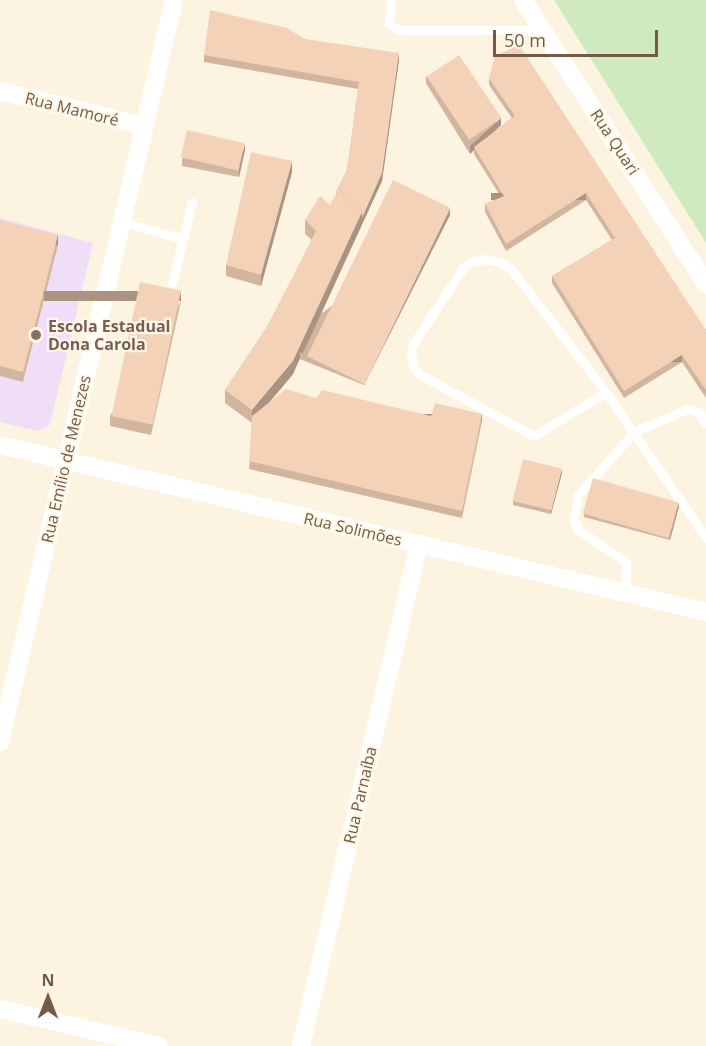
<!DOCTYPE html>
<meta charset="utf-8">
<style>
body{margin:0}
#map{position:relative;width:706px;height:1046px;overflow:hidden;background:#fdf3e1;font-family:"Open Sans",sans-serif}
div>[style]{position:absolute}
.education>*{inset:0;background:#f0def9}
.green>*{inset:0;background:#cfeabf}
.service>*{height:9px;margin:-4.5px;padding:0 4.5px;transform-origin:4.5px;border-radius:4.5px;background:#fff}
.minor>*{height:18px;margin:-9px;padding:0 9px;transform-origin:9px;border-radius:9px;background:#fff}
.wall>*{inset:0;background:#d1b59e}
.shaded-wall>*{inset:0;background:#aa9381;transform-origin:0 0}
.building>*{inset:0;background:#f3d2b8;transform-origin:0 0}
.dots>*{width:16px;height:16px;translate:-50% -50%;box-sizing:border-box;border:3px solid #fff7e7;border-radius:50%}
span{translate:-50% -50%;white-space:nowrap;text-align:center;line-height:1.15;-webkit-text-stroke:4.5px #fff7e7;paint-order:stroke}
.street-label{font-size:16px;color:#745a47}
.education-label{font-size:16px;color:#785e54;font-weight:700}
.left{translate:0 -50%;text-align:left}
.north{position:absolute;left:18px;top:968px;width:60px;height:60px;-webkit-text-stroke:4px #fff7e7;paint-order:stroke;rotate:0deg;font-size:16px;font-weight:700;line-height:24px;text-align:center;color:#745a47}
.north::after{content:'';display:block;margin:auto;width:21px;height:27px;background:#745a47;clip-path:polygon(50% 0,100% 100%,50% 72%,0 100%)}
.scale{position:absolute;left:493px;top:30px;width:165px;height:27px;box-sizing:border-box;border:3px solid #745a47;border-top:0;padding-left:8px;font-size:18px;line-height:21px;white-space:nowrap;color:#745a47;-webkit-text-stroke:4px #fff7e7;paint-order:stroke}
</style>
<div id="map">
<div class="education">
<div style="clip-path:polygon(0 218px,93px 243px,50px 425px,38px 431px,0 422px)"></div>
</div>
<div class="green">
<div style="clip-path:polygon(554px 0,706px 0,706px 243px)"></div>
</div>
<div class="service">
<div style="left:390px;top:0;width:24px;rotate:92deg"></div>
<div style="left:389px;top:24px;width:12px;rotate:31deg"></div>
<div style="left:399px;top:30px;width:143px"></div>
<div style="left:122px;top:222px;width:63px;rotate:15.6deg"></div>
<div style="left:172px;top:283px;width:83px;rotate:-76.1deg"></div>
<div style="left:606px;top:392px;width:84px;rotate:148.6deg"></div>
<div style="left:534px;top:436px;width:131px;rotate:-151.7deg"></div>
<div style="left:419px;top:374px;width:6px;rotate:-129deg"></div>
<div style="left:415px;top:369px;width:16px;rotate:-104deg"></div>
<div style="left:411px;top:353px;width:9px;rotate:-77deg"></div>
<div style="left:413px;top:344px;width:91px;rotate:-56.7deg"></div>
<div style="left:463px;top:268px;width:9px;rotate:-41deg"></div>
<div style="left:470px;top:262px;width:17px;rotate:-10deg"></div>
<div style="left:487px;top:259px;width:18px;rotate:16deg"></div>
<div style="left:504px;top:264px;width:9px;rotate:36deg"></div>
<div style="left:511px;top:269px;width:155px;rotate:52.3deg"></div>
<div style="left:606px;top:392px;width:177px;rotate:55.6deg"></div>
<div style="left:625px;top:593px;width:31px;rotate:-88deg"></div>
<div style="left:626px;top:562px;width:59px;rotate:-146deg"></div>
<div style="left:577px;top:529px;width:10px;rotate:-107deg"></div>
<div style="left:574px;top:519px;width:24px;rotate:-81deg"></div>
<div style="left:578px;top:495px;width:84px;rotate:-48.4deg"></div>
<div style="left:634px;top:432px;width:58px;rotate:-23.5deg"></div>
<div style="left:687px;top:409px;width:12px;rotate:14deg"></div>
<div style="left:699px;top:412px;width:13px;rotate:58deg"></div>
</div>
<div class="minor">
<div style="left:523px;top:0;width:338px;rotate:57.2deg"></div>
<div style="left:0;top:91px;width:148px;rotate:13.7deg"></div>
<div style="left:0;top:445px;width:725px;rotate:13.31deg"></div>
<div style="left:0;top:742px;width:762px;rotate:-76.8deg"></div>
<div style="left:0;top:1009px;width:163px;rotate:13.1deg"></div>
<div style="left:301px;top:1046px;width:516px;rotate:-76.77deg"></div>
</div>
<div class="wall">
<div style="clip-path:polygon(305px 39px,399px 60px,382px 181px,321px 314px,450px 215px,364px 385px,300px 359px,300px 358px,293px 374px,270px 402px,316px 398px,431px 416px,482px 421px,462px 518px,249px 469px,252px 423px,225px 403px,225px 390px,267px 327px,312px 240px,305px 234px,305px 220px,330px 205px,336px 195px,336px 192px,347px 170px,358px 89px,204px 62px,204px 55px)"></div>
<div style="clip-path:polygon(426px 76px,501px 125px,495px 131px,512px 118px,489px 85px,489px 78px,706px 330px,706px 398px,682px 362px,624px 398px,552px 283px,552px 276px,612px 240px,586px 200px,506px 251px,485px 212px,485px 204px,501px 197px,474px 154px,474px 150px,470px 154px,426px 83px)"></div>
<div style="clip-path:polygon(245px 150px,239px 177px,182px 166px,182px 158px)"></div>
<div style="clip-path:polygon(292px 172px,261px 286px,226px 276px,226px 265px)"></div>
<div style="clip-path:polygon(0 220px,58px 245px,23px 382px,0 376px)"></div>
<div style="clip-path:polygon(181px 301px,151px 435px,110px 426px,110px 416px)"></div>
<div style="clip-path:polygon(562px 473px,551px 514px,513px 505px,513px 501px)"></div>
<div style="clip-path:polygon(679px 506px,670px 540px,584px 517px,584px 514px)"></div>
</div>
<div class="shaded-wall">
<div style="clip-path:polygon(399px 53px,399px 60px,382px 181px,303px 353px,300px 352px,300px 358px,293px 374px,252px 423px,252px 410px,362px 212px)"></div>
<div style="clip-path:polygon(501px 118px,501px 125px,475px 149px,474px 147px,474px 150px,470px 154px,470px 146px)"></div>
<div style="clip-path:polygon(245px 143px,245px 150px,239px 177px,239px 170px)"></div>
<div style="clip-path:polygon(292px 161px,292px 172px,261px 286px,261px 275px)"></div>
<div style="left:586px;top:193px;width:7px;height:95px;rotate:90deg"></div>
<div style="clip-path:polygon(450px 208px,450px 215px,364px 385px,364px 377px)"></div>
<div style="left:58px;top:235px;width:10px;height:141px;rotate:90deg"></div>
<div style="left:181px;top:291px;width:10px;height:137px;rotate:90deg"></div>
<div style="left:682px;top:355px;width:7px;height:68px;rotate:90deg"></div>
<div style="left:482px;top:414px;width:7px;height:99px;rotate:90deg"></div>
<div style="clip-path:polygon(562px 469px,562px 473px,551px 514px,551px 511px)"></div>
<div style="clip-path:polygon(679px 502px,679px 506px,670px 540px,670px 537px)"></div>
</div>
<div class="building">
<div style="clip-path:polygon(210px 10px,287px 28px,305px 39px,399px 53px,382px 173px,362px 218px,362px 212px,339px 189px,337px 193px,336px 192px,347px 170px,359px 82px,204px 55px)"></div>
<div style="clip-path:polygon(519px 45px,706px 330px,706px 390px,682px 355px,624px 391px,552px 276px,615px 238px,586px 193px,506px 244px,485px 204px,504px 196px,474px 147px,515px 116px,489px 78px,495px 56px)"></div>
<div style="left:459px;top:55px;width:76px;height:39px;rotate:56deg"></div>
<div style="left:187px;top:130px;width:59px;height:28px;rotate:13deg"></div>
<div style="clip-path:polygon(251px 152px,292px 161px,261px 275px,226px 265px)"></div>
<div style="left:393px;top:180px;width:64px;height:196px;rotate:26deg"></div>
<div style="clip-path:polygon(339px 189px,362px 212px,293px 361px,252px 410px,225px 390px,267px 327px,316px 231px,305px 220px,320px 196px,330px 205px)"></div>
<div style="clip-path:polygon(0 220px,58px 235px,23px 372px,0 366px)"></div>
<div style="left:140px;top:282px;width:42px;height:137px;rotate:12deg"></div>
<div style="clip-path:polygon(286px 389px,316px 398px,322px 390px,431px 416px,435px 403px,482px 414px,462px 511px,249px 461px,252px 416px)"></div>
<div style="left:523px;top:459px;width:40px;height:43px;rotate:14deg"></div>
<div style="left:593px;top:478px;width:89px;height:37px;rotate:16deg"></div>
</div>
<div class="dots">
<div style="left:36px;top:335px;background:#8d6e63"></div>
</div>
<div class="street-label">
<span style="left:72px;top:109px;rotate:14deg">Rua Mamoré</span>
<span style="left:615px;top:142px;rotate:57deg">Rua Quari</span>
<span style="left:66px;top:459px;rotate:-77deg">Rua Emílio de Menezes</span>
<span style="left:353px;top:529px;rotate:13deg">Rua Solimões</span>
<span style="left:360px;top:795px;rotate:-77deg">Rua Parnaíba</span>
</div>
<div class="education-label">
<span class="left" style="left:48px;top:335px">Escola Estadual<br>Dona Carola</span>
</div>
<div class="north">N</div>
<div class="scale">50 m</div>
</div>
